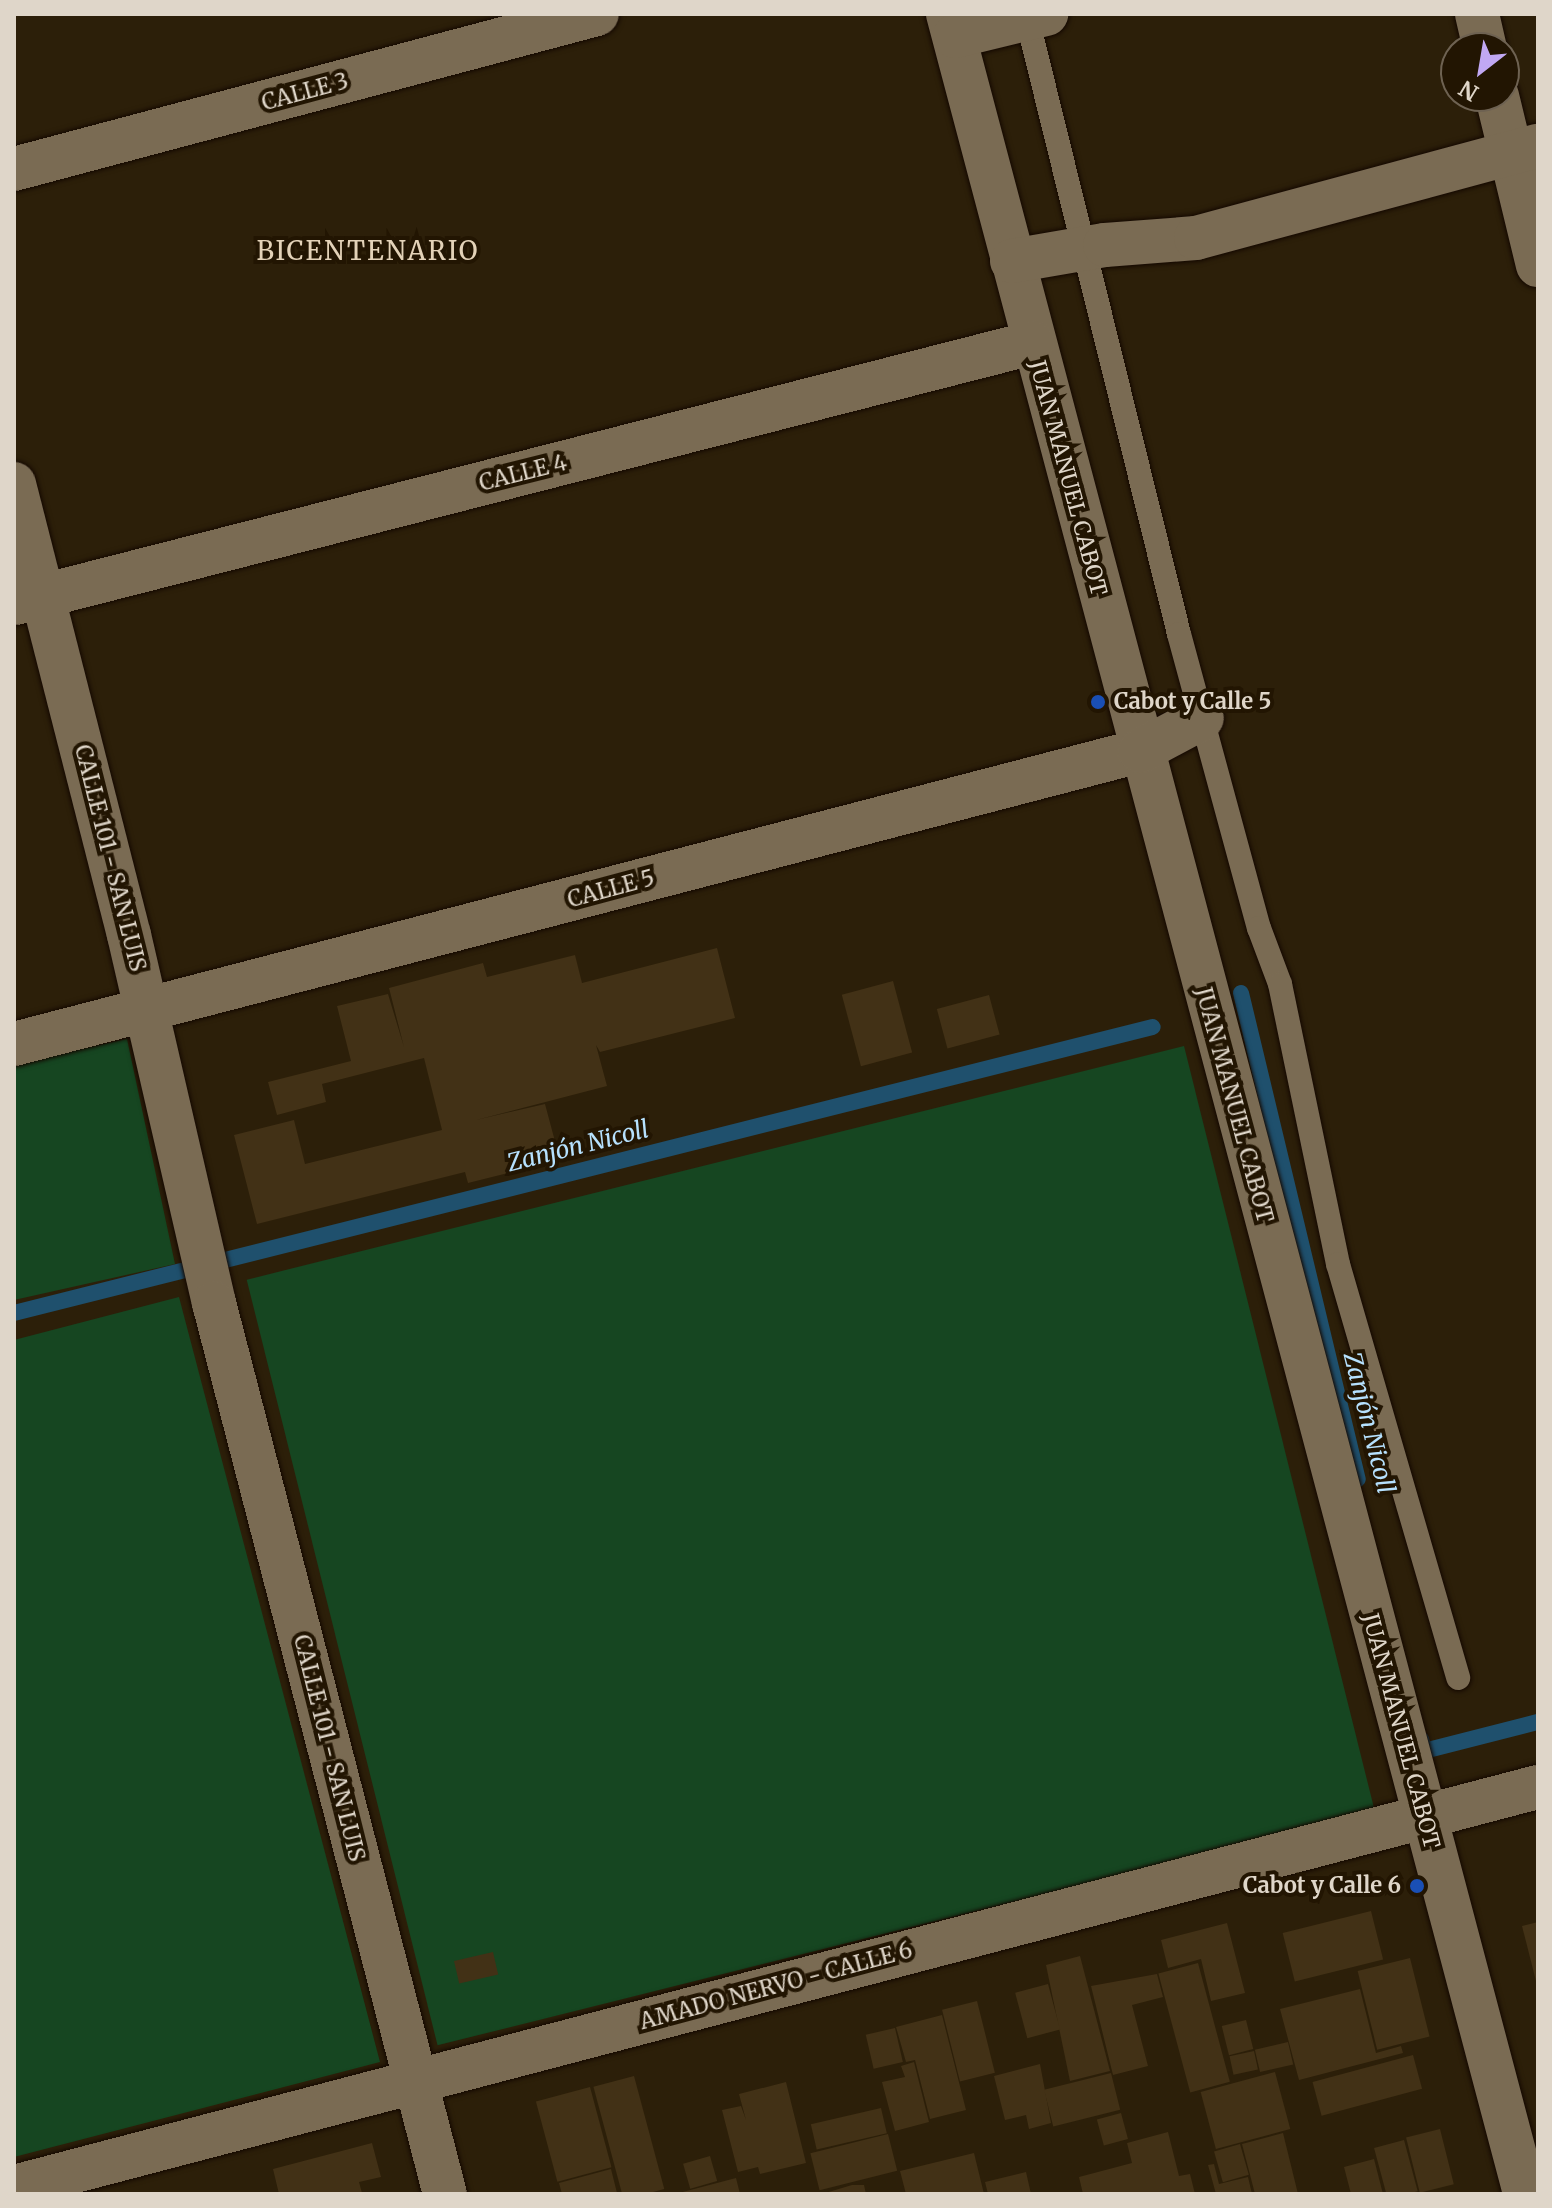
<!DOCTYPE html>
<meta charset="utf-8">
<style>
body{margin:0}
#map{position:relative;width:1552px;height:2208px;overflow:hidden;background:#2c1f09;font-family:Merriweather,serif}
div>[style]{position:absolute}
.green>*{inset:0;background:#164621;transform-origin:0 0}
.stream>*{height:16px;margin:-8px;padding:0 8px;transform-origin:8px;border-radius:8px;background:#1f506d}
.building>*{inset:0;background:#423116;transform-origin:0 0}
.roads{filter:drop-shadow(0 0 2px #140800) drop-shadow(0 0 2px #140800)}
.lane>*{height:24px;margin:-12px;padding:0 12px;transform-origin:12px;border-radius:12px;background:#7a6b53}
.street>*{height:44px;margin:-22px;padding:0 22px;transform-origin:22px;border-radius:22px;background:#7a6b53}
.dots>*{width:22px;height:22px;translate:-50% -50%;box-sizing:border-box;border:4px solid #221502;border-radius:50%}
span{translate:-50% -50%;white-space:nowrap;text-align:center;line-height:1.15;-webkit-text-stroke:8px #221502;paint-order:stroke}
.street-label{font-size:22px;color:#dfd6c9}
.poi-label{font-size:22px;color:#dfd6c9;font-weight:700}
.left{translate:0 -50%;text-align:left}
.right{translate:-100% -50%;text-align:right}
.water-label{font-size:24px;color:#b6e1fe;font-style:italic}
.quarter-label{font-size:26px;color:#e3d2b8;letter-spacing:2px}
.frame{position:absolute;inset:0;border:16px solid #dfd6c9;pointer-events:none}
.north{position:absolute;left:1440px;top:32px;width:80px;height:80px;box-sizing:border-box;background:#221502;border:2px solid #6e6252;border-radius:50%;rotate:211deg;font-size:22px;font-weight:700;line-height:32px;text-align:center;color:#dfd6c9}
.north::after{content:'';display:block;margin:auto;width:28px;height:36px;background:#c1a8f3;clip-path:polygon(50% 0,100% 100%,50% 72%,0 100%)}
</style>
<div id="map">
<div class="green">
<div style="clip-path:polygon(127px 1039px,175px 1264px,14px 1300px,14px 1064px)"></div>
<div style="left:1184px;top:1046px;width:789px;height:966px;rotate:76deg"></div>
<div style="clip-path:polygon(179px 1297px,380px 2062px,14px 2157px,14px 1340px)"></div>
</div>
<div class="stream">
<div style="left:1241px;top:993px;width:500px;rotate:76.5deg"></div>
<div style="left:14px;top:1313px;width:1174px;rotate:-14.1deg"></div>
<div style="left:1421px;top:1739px;width:12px;rotate:76deg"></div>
<div style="left:1424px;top:1751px;width:118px;rotate:-14.3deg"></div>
</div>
<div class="building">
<div style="clip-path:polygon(717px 948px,735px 1018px,600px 1052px,596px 1045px,607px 1086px,476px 1120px,545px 1104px,560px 1160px,468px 1183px,465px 1172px,257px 1224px,234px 1135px,294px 1120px,305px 1164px,442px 1130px,424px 1058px,322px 1084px,326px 1102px,277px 1115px,268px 1082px,351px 1061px,337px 1006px,388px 994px,404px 1047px,389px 988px,483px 963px,487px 977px,575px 955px,582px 983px)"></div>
<div style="left:893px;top:981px;width:74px;height:53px;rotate:75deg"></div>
<div style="left:989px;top:995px;width:41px;height:54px;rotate:75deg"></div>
<div style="left:1371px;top:1911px;width:50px;height:91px;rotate:76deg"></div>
<div style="clip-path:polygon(1538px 1922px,1538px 1985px,1537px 1985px,1522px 1926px)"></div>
<div style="clip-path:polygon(1227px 1923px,1245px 1993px,1211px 2001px,1201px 1959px,1168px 1968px,1161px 1940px)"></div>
<div style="left:493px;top:1952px;width:23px;height:40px;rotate:77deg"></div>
<div style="clip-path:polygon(1080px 1956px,1110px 2071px,1070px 2081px,1046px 1965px)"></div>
<div style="left:1410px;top:1958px;width:81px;height:54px;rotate:76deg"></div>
<div style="left:1198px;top:1963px;width:123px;height:41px;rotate:75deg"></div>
<div style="clip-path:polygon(1157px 1974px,1163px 1997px,1132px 2005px,1148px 2066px,1113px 2075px,1091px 1986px)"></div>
<div style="left:1048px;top:1984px;width:47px;height:34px;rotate:75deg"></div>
<div style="clip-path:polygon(1360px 1989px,1376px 2053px,1401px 2046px,1403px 2053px,1299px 2080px,1280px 2009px)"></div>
<div style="left:977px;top:2001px;width:74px;height:36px;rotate:76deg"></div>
<div style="clip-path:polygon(942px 2015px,966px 2110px,930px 2119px,915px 2060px,906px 2062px,896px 2027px)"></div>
<div style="left:1246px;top:2020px;width:30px;height:25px;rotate:76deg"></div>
<div style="left:895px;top:2028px;width:35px;height:30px;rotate:77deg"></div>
<div style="left:1288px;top:2042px;width:23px;height:34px;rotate:77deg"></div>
<div style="left:1254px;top:2051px;width:19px;height:25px;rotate:78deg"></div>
<div style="left:1413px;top:2055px;width:35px;height:104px;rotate:75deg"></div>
<div style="clip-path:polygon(914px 2062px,929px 2122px,895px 2131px,882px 2082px,905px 2077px,901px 2066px)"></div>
<div style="clip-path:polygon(1040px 2064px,1051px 2123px,1029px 2129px,1026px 2115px,1005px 2120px,994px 2076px)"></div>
<div style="left:1275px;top:2072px;width:59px;height:77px;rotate:75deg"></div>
<div style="left:1111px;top:2073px;width:38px;height:69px;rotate:76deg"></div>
<div style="left:634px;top:2076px;width:117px;height:42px;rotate:75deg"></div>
<div style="clip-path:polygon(786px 2082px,806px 2163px,760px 2174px,758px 2167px,738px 2172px,722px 2110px,741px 2106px,746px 2120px,739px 2094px)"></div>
<div style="left:590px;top:2087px;width:83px;height:56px;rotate:75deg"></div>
<div style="left:881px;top:2108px;width:26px;height:72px;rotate:77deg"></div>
<div style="left:1121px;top:2113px;width:27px;height:25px;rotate:75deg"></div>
<div style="left:1440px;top:2129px;width:57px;height:35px;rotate:76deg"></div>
<div style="clip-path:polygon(1168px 2132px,1179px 2176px,1190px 2174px,1195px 2194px,1083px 2194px,1079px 2177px,1132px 2163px,1127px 2143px)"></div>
<div style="clip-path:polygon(1283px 2133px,1298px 2194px,1255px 2194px,1242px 2144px)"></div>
<div style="left:888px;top:2134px;width:38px;height:80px;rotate:76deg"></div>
<div style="left:1404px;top:2140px;width:53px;height:31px;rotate:75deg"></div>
<div style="clip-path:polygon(372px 2143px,381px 2177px,359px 2182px,362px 2193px,279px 2194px,273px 2169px)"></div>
<div style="left:1240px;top:2144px;width:32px;height:27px;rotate:74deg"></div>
<div style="clip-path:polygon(974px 2153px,984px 2194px,906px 2194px,900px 2171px)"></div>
<div style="left:710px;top:2156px;width:26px;height:28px;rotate:74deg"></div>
<div style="clip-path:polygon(1374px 2159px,1383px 2194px,1351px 2194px,1344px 2167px)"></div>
<div style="clip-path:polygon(1214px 2164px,1219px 2184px,1248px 2177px,1252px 2194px,1216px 2194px,1208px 2165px)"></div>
<div style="clip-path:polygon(611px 2169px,617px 2193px,562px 2194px,559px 2183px)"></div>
<div style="clip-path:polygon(1026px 2172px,1031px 2194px,988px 2194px,985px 2182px)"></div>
<div style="clip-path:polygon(736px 2178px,740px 2194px,679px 2194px,679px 2193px)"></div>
<div style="clip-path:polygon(864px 2185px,866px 2194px,822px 2194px,852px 2185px)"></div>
</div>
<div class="roads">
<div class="lane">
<div style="left:1027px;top:18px;width:634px;rotate:76.14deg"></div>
<div style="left:1179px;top:634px;width:305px;rotate:74.8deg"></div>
<div style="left:1259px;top:928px;width:60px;rotate:69.4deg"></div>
<div style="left:1280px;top:984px;width:286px;rotate:78.3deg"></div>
<div style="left:1338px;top:1264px;width:431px;rotate:73.8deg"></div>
</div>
<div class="street">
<div style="left:948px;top:14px;width:2255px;rotate:75.17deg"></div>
<div style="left:1477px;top:14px;width:35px;rotate:77deg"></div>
<div style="left:955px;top:36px;width:94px;rotate:-13.6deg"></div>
<div style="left:1497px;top:96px;width:174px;rotate:76.4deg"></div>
<div style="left:14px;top:169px;width:603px;rotate:-14.89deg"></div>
<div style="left:1012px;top:261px;width:94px;rotate:-9.8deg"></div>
<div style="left:1105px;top:245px;width:91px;rotate:-4.4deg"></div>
<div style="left:1196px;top:238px;width:354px;rotate:-15.1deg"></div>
<div style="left:14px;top:484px;width:465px;rotate:75.7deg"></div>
<div style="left:129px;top:935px;width:378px;rotate:77deg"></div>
<div style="left:214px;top:1303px;width:920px;rotate:75.47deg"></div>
<div style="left:15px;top:603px;width:1050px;rotate:-14.34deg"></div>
<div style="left:14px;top:1044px;width:1163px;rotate:-14.59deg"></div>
<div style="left:1140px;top:751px;width:70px;rotate:-28deg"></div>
<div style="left:14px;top:2187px;width:1576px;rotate:-14.71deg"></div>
</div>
</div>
<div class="dots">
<div style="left:1098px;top:702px;background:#1a4fb4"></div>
<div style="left:1417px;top:1886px;background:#1a4fb4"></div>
</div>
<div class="street-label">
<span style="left:305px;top:92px;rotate:-15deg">CALLE 3</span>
<span style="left:523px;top:473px;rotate:-14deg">CALLE 4</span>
<span style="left:1068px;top:478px;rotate:75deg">JUAN MANUEL CABOT</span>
<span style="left:110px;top:858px;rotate:76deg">CALLE 101 - SAN LUIS</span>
<span style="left:611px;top:889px;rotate:-15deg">CALLE 5</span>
<span style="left:1234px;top:1105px;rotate:75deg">JUAN MANUEL CABOT</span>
<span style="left:1401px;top:1731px;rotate:75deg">JUAN MANUEL CABOT</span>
<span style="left:329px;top:1748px;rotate:76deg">CALLE 101 - SAN LUIS</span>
<span style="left:776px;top:1986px;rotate:-15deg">AMADO NERVO - CALLE 6</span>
</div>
<div class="poi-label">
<span class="left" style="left:1114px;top:702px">Cabot y Calle 5</span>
<span class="right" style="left:1401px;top:1886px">Cabot y Calle 6</span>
</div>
<div class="water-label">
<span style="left:578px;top:1146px;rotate:-14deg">Zanjón Nicoll</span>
<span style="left:1369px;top:1423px;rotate:76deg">Zanjón Nicoll</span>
</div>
<div class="quarter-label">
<span style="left:368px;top:251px">BICENTENARIO</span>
</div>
<div class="frame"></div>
<div class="north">N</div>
</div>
